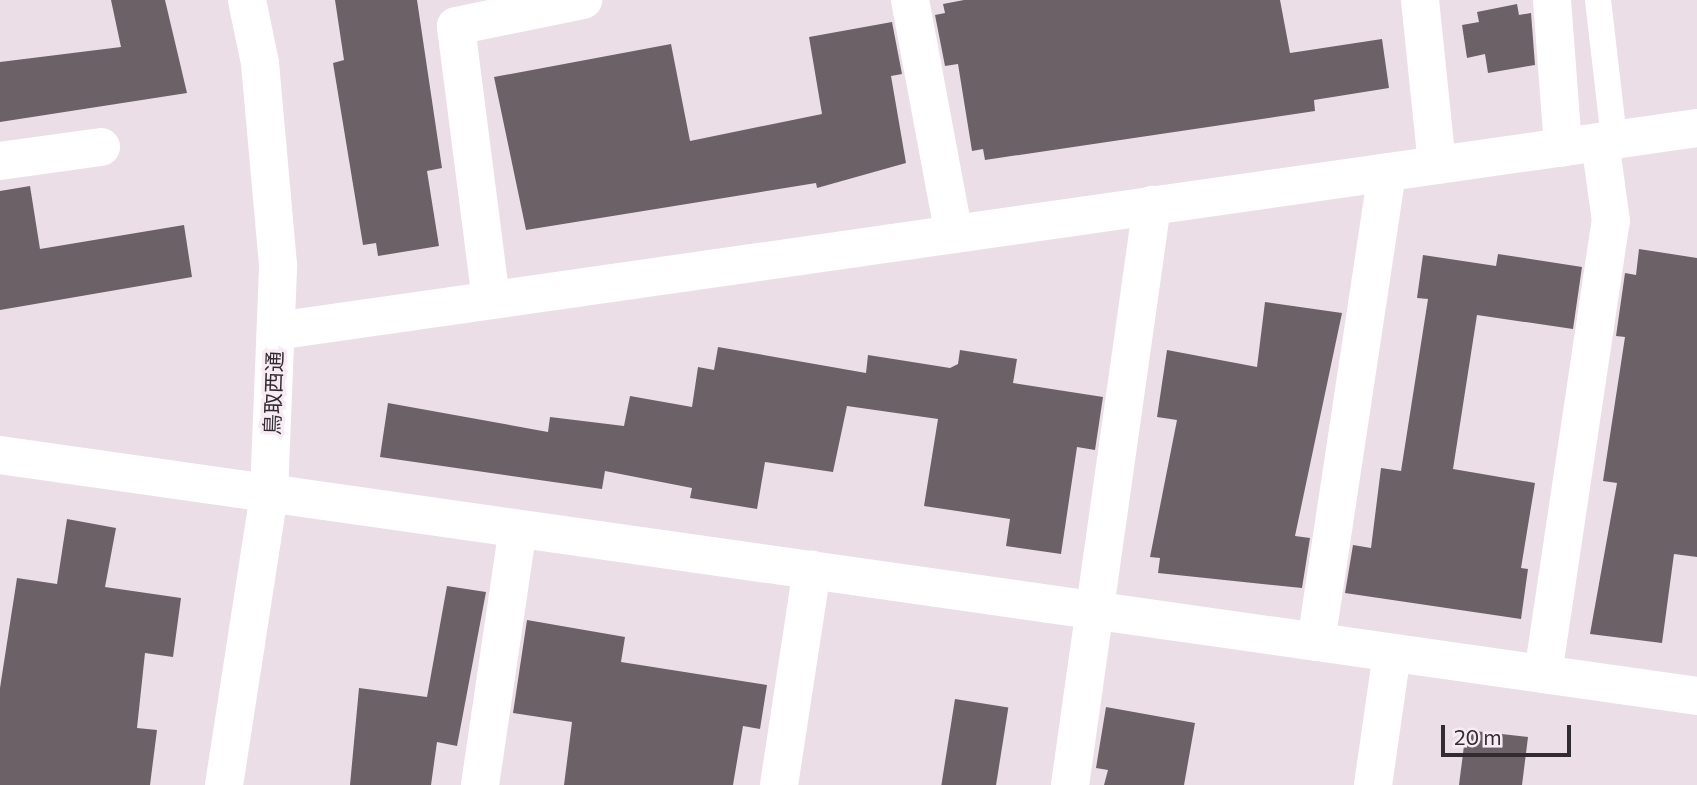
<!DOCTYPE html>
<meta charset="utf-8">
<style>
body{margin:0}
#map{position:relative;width:1697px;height:785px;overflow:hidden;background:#ecdee6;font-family:Commissioner,"Noto Sans JP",sans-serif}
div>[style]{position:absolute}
.building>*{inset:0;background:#6d6168;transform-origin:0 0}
.service>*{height:26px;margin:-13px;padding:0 13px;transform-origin:13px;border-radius:13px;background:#fff}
.minor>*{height:38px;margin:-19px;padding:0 19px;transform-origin:19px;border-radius:19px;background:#fff}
.tertiary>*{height:38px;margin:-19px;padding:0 19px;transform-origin:19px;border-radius:19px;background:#fff}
span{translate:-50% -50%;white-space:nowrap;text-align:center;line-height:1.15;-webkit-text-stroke:7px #f9ebf4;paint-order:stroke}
.street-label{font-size:21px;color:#312c2f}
.scale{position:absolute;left:1441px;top:725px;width:130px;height:32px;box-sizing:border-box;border:4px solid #312c2f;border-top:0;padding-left:9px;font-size:21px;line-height:24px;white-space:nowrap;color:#312c2f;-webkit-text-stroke:5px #f9ebf4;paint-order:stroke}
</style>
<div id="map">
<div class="building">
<div style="clip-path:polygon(111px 0,165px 0,187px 93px,0 122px,0 62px,121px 47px)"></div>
<div style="clip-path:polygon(335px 0,417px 0,442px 168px,427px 171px,439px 246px,378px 256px,376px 243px,363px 245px,333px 63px,344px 60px)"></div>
<div style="clip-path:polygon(964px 0,1280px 0,1290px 53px,1382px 39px,1389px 88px,1314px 100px,1315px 111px,985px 160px,983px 149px,972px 151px,958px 64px,945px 66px,935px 15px,945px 13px,943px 4px)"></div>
<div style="clip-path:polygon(1517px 4px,1519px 15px,1531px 13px,1535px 65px,1488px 73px,1485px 54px,1467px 58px,1462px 25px,1479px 22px,1477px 12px)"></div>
<div style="clip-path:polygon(892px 22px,902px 74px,891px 76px,906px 163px,817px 188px,816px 183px,526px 230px,494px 77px,671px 44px,690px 141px,822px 114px,809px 37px)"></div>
<div style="clip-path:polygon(30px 186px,40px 249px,184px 225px,192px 277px,0 310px,0 191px)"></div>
<div style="clip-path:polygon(1639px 249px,1697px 258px,1697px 557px,1674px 554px,1662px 643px,1590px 634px,1617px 483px,1603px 481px,1625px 337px,1616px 336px,1625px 273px,1636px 275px)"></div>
<div style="clip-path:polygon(1498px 254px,1582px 267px,1573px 329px,1477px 315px,1453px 469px,1535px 483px,1521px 568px,1528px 569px,1521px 619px,1345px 593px,1353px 545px,1371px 548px,1381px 468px,1401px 471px,1428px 299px,1417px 298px,1423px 255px,1496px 266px)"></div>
<div style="clip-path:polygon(1265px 302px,1342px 313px,1295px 536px,1310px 538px,1302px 588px,1158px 573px,1160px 558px,1150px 557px,1177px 420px,1157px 417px,1167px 350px,1257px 367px)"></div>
<div style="clip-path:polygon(718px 347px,866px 373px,868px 355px,950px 368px,958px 364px,960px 350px,1017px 359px,1013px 383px,1103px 397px,1095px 450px,1077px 447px,1061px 554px,1006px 546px,1010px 519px,924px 506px,938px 419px,847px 406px,833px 472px,765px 462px,757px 509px,690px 498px,692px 488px,605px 471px,602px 489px,380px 457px,388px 403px,548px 432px,550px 417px,624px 426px,630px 396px,692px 407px,698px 367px,714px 370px)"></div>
<div style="clip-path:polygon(67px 519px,116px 528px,105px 587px,181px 598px,173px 657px,145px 653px,137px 728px,157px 730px,150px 785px,0 785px,0 688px,17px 578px,57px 584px)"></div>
<div style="clip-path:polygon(447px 586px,486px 592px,457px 746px,437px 742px,431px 785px,350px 785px,359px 688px,427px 697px)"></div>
<div style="clip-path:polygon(527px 620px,625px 637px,621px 662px,767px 685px,760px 729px,743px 726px,733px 785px,564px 785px,572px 722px,513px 713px)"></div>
<div style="left:955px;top:699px;width:54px;height:87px;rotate:9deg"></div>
<div style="clip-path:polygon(1106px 707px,1195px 723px,1184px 785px,1104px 785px,1108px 770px,1096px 768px)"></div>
<div style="clip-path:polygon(1466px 730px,1528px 737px,1522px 785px,1459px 785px)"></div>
</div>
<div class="service">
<div style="left:1598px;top:0;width:140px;rotate:83.4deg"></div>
</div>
<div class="minor">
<div style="left:910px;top:0;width:238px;rotate:79.4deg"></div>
<div style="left:1420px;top:0;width:166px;rotate:84.1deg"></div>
<div style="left:1552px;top:0;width:148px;rotate:85.7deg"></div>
<div style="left:0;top:161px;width:102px;rotate:-7.9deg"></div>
<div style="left:491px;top:300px;width:276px;rotate:-97.3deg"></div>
<div style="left:456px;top:26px;width:130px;rotate:-11.6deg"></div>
<div style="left:276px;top:331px;width:1435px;rotate:-8.13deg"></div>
<div style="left:0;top:455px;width:1714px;rotate:8.08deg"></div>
<div style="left:1316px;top:642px;width:475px;rotate:-81.4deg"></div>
<div style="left:1543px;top:674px;width:458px;rotate:-81.5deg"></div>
<div style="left:1611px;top:221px;width:80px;rotate:-97.9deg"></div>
<div style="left:480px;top:785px;width:259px;rotate:-81.6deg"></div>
<div style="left:779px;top:785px;width:218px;rotate:-81.3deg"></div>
<div style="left:1070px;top:785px;width:586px;rotate:-81.95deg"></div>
<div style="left:1373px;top:785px;width:133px;rotate:-81.8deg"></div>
</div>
<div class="tertiary">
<div style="left:224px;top:785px;width:295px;rotate:-81.2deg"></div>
<div style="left:269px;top:493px;width:228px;rotate:-87.7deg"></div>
<div style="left:278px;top:265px;width:203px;rotate:-95.1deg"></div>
<div style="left:260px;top:63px;width:64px;rotate:-101.7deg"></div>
</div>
<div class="street-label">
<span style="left:273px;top:393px;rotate:-88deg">鳥取西通</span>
</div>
<div class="scale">20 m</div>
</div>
